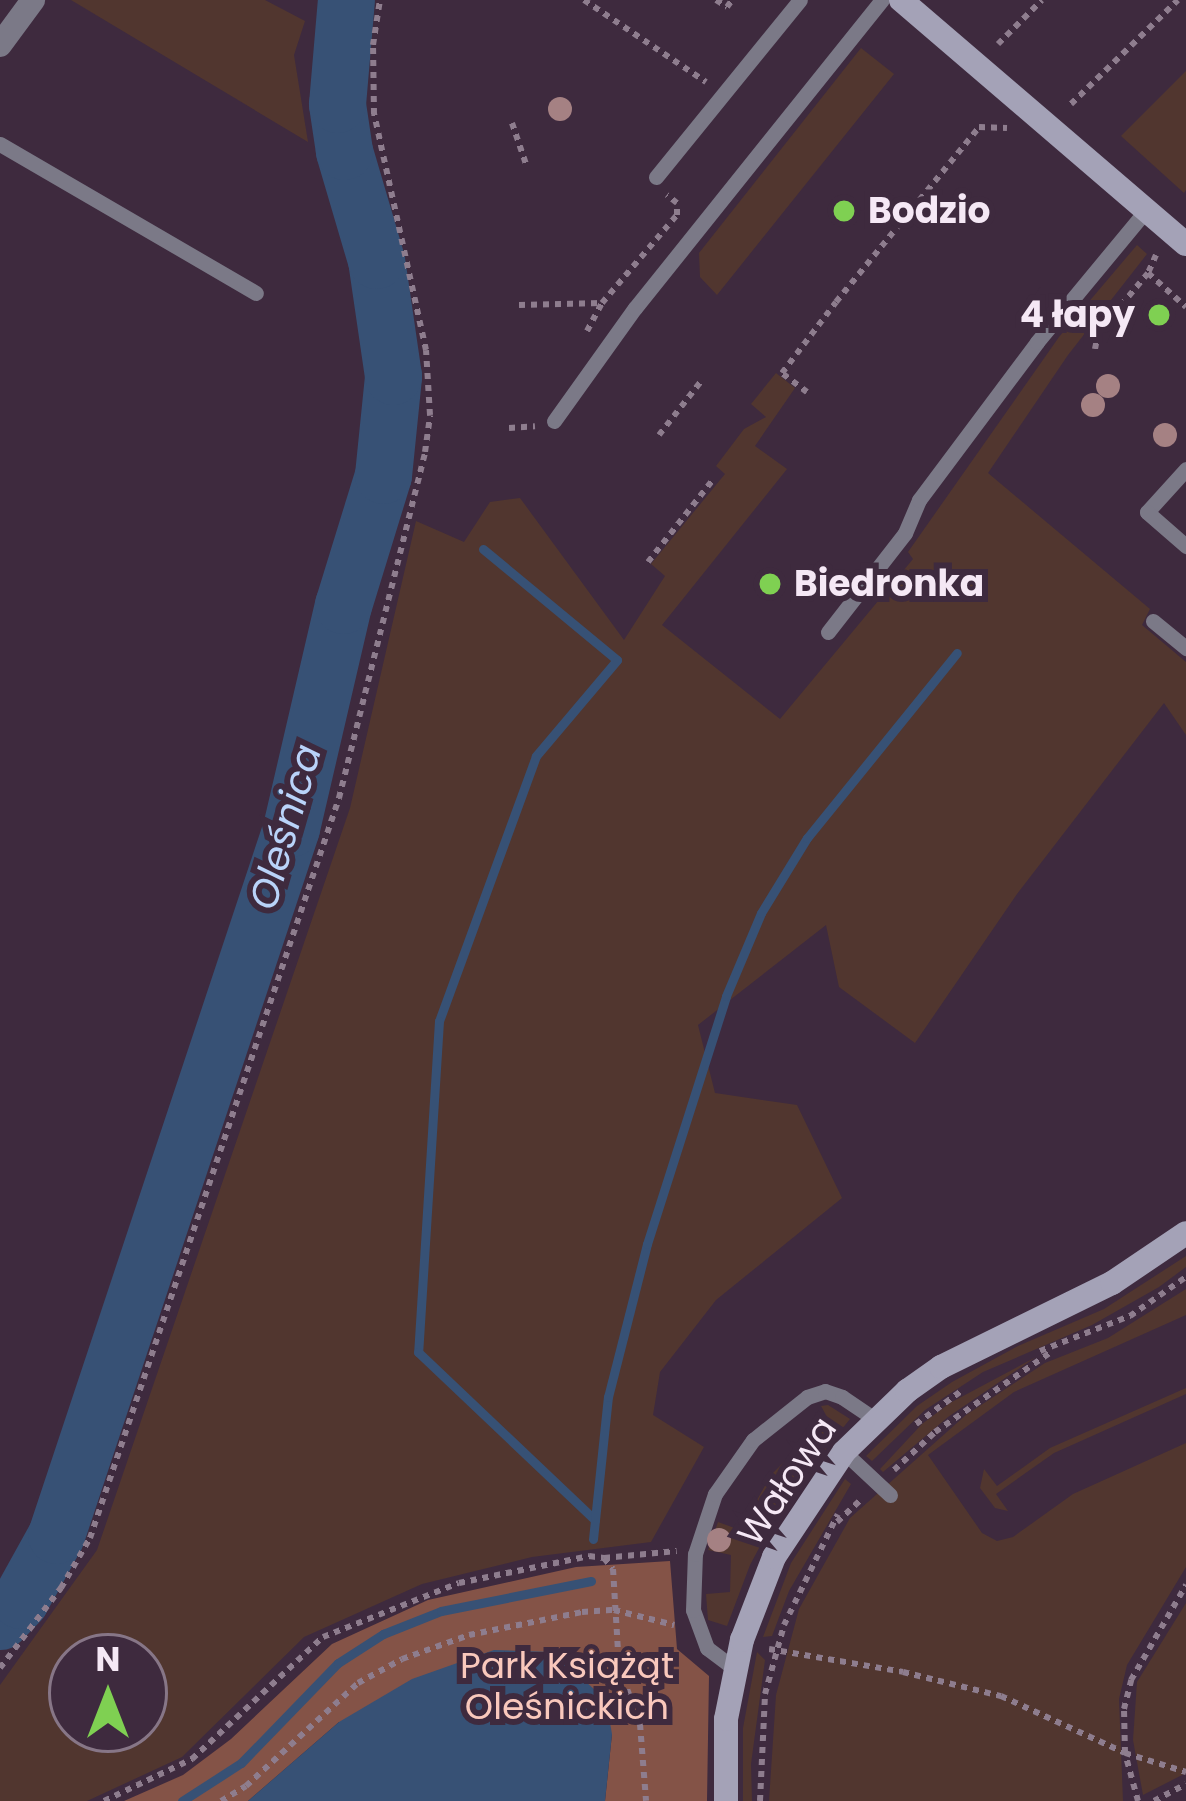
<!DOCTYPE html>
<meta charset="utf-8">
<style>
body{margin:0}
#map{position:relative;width:1186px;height:1801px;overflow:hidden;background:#3e2a3e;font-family:Poppins,sans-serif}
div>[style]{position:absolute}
.green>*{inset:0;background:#51362f}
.forest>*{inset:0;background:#845347}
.water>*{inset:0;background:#375175}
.stream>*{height:9px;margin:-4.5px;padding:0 4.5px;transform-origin:4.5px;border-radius:4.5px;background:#375175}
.river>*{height:57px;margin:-28.5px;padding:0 28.5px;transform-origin:28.5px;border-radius:28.5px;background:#375175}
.path>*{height:6px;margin-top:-3px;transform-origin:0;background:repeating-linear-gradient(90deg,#8e7d8e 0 6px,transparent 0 12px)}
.lane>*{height:15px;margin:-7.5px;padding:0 7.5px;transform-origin:7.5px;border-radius:7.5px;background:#7b7987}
.street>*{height:24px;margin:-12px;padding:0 12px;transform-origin:12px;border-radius:12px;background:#7b7987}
.secondary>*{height:24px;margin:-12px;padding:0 12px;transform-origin:12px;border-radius:12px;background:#a4a2b7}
.trees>*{width:24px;height:24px;margin:-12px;border-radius:50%;background:#a58183}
.dots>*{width:33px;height:33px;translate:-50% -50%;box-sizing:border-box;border:6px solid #3e2a3e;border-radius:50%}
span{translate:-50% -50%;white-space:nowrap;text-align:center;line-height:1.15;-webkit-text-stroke:12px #3e2a3e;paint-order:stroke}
.poi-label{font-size:36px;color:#f5e8f5;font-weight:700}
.left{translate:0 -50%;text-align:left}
.right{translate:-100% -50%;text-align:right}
.street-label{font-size:36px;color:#f5e8f5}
.park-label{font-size:36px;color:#f9c8bc}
.water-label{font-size:39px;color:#b9d3f9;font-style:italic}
.north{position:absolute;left:48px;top:1633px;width:120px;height:120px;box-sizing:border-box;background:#3e2a3e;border:3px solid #877687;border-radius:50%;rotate:0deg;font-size:33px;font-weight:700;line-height:48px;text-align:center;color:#f5e8f5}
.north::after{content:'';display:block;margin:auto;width:42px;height:54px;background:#7fd052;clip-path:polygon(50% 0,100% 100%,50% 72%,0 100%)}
</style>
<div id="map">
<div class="green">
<div style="clip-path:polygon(71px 0,265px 0,305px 21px,294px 55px,308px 142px)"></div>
<div style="clip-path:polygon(861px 48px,894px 74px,717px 295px,700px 277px,699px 253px)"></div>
<div style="clip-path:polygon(1186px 71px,1186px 190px,1184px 193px,1121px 136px)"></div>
<div style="clip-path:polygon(evenodd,1137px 245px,1147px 254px,1068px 355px,988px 473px,1150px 609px,1142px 625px,1186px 662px,1186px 735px,1164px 703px,1017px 894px,915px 1043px,839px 987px,826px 925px,698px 1025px,715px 1093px,797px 1105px,842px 1198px,716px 1300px,660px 1372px,653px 1415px,704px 1447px,651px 1542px,532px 1557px,422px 1584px,304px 1637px,182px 1757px,87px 1801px,0 1801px,0 1685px,97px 1550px,350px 808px,416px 521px,464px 542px,490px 502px,520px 498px,624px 640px,665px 576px,651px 564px,725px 474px,716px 466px,744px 429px,766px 417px,751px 404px,776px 373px,795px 388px,755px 446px,787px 469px,662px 625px,780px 719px,913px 559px,908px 552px,1059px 337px,1137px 245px,72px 1657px,144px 1657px,144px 1729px,72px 1729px,72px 1657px)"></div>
<div style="clip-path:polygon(1186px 1256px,1186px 1267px,1159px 1287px,1092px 1325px,983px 1372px,925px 1410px,872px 1461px,866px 1456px,917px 1406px,952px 1382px,1018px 1346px,1104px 1309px)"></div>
<div style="clip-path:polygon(1186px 1289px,1186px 1315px,1014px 1392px,928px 1455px,982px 1533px,997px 1541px,1013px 1537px,1073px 1494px,1186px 1443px,1186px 1567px,1127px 1665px,1119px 1699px,1123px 1801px,769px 1801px,776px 1695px,799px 1609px,850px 1518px,966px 1415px,1045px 1363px,1108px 1338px)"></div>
<div style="clip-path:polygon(1036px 1357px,948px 1417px,883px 1472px,880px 1469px,922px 1424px,950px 1403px)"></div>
<div style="clip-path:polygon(1186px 1388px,1186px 1394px,1054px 1453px,996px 1494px,1008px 1511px,995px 1508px,980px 1488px,984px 1469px,997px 1486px,1050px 1448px)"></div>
<div style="clip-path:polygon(828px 1405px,850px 1419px,784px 1501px,750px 1565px,727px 1626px,708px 1620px,706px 1594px,730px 1592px,731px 1555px,708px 1550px,718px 1522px,740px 1530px,771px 1475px,802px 1444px,832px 1426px,821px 1406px)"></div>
<div style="clip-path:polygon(845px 1479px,851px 1484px,789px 1591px,772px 1636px,763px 1637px,791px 1563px)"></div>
<div style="clip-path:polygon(1186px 1603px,1186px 1773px,1143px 1795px,1133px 1740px,1137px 1682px)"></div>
<div style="clip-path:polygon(757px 1652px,765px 1660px,751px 1764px,752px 1801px,743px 1801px,743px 1728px)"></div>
</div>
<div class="forest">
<div style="clip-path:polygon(670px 1561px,677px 1649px,709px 1676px,707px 1801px,605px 1801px,612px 1734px,339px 1722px,248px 1801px,124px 1801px,183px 1775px,231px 1739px,332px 1644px,428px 1600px,576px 1567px)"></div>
</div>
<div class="water">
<div style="clip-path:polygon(494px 1650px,553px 1652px,606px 1700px,612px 1734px,605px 1801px,248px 1801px,339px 1722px,412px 1679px)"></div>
</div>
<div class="stream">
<div style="left:483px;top:549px;width:174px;rotate:39.6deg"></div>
<div style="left:617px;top:660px;width:126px;rotate:130.2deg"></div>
<div style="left:536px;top:756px;width:282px;rotate:110.1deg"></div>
<div style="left:439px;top:1021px;width:332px;rotate:93.6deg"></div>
<div style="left:418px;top:1352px;width:244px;rotate:43.5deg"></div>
<div style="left:593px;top:1539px;width:143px;rotate:-84deg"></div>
<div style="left:608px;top:1397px;width:158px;rotate:-75.7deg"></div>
<div style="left:647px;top:1244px;width:260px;rotate:-72.3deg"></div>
<div style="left:726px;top:996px;width:90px;rotate:-67.1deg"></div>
<div style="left:761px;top:913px;width:88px;rotate:-58.5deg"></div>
<div style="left:807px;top:838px;width:238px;rotate:-51deg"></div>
<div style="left:182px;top:1801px;width:70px;rotate:-32.8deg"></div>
<div style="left:241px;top:1763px;width:139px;rotate:-45.9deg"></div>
<div style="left:338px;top:1663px;width:54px;rotate:-32.8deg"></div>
<div style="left:383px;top:1634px;width:62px;rotate:-21.6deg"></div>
<div style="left:441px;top:1611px;width:153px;rotate:-11.3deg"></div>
</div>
<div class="river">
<div style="left:0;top:1621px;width:29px;rotate:-46deg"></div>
<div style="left:20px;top:1600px;width:74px;rotate:-61deg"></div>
<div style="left:56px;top:1535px;width:745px;rotate:-71.61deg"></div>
<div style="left:291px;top:828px;width:229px;rotate:-76.9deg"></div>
<div style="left:343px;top:605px;width:136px;rotate:-72.9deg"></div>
<div style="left:383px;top:475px;width:100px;rotate:-84.2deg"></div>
<div style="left:393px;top:376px;width:117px;rotate:-98.3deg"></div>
<div style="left:376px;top:260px;width:114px;rotate:-106.4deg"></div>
<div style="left:344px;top:151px;width:48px;rotate:-98.5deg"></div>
<div style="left:337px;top:104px;width:104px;rotate:-85.1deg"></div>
</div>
<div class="path">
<div style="left:584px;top:0;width:147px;rotate:33.9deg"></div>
<div style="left:716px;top:0;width:13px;rotate:32deg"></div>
<div style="left:727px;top:7px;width:9px;rotate:-54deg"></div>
<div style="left:998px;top:44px;width:62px;rotate:-45deg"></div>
<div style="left:1071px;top:104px;width:149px;rotate:-44.2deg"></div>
<div style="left:512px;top:123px;width:46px;rotate:71.2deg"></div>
<div style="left:1156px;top:255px;width:20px;rotate:114deg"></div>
<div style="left:1148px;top:273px;width:51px;rotate:41.8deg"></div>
<div style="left:836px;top:302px;width:226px;rotate:-50.7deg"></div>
<div style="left:979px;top:127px;width:28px;rotate:2deg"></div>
<div style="left:519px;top:305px;width:83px;rotate:-1.4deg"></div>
<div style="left:587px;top:331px;width:32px;rotate:-62deg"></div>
<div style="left:602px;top:303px;width:116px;rotate:-49.6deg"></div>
<div style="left:677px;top:215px;width:12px;rotate:-90deg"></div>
<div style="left:677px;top:203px;width:13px;rotate:-141deg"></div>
<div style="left:1095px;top:349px;width:16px;rotate:-79deg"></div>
<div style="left:1098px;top:333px;width:78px;rotate:-50.2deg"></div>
<div style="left:807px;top:392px;width:31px;rotate:-143deg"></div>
<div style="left:782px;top:373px;width:89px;rotate:-52.7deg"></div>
<div style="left:509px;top:428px;width:26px;rotate:-4deg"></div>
<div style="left:659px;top:435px;width:70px;rotate:-52deg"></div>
<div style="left:648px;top:562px;width:103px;rotate:-51.7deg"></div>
<div style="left:1040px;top:1351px;width:97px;rotate:-21.3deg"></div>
<div style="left:1130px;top:1316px;width:68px;rotate:-34.9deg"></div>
<div style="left:916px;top:1424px;width:59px;rotate:-36.1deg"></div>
<div style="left:894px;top:1470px;width:56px;rotate:-42.8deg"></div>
<div style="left:935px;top:1432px;width:141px;rotate:-34.6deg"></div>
<div style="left:837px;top:1522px;width:34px;rotate:-43deg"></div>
<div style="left:604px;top:1558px;width:73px;rotate:-5.5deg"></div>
<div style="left:769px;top:1649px;width:136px;rotate:9.7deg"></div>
<div style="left:903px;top:1672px;width:101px;rotate:13.8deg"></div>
<div style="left:1001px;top:1696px;width:136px;rotate:24.7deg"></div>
<div style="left:1125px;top:1753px;width:64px;rotate:17.3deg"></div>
<div style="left:0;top:1668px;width:101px;rotate:-52.7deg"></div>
<div style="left:61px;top:1588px;width:58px;rotate:-59.9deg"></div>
<div style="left:90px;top:1538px;width:781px;rotate:-71.4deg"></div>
<div style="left:339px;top:798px;width:357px;rotate:-76deg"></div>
<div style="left:425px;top:452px;width:37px;rotate:-82deg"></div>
<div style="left:430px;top:415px;width:65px;rotate:-93.5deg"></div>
<div style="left:426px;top:350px;width:242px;rotate:-102.4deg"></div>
<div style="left:374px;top:114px;width:69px;rotate:-90.8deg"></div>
<div style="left:373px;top:45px;width:46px;rotate:-81.2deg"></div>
<div style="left:104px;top:1801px;width:98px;rotate:-25.5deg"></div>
<div style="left:192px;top:1759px;width:179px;rotate:-43deg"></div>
<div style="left:323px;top:1637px;width:146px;rotate:-21.7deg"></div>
<div style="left:459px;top:1583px;width:133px;rotate:-11.7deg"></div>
<div style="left:589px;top:1556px;width:15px;rotate:8deg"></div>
<div style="left:604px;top:1558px;width:14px;rotate:51deg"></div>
<div style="left:613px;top:1569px;width:98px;rotate:86.5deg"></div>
<div style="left:619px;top:1667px;width:61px;rotate:69.8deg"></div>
<div style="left:640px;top:1724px;width:77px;rotate:85.5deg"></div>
<div style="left:221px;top:1801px;width:29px;rotate:-31deg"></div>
<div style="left:246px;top:1786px;width:152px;rotate:-42.6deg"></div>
<div style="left:358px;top:1683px;width:50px;rotate:-28.6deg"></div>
<div style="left:402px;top:1659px;width:71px;rotate:-19.7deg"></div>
<div style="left:469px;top:1635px;width:115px;rotate:-11.5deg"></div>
<div style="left:582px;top:1612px;width:32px;rotate:-4deg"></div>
<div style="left:614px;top:1610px;width:62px;rotate:14deg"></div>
<div style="left:760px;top:1801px;width:107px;rotate:-87.3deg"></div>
<div style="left:765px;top:1694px;width:72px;rotate:-74.6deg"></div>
<div style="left:784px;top:1625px;width:123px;rotate:-64.1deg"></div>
<div style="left:1138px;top:1801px;width:50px;rotate:-105.2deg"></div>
<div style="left:1125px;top:1753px;width:44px;rotate:-91.3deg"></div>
<div style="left:1124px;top:1709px;width:30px;rotate:-76deg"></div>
<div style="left:1131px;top:1680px;width:110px;rotate:-59.9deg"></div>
<div style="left:1154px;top:1801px;width:36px;rotate:-28deg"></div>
</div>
<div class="lane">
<div style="left:0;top:144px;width:296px;rotate:30.2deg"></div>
<div style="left:656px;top:177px;width:228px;rotate:-50.9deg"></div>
<div style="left:554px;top:421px;width:139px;rotate:-54.4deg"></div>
<div style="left:635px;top:308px;width:395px;rotate:-51.3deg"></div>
<div style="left:1186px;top:469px;width:58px;rotate:132.2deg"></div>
<div style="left:1147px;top:512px;width:52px;rotate:41.1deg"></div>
<div style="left:1153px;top:621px;width:43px;rotate:39.3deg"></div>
<div style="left:828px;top:632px;width:125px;rotate:-52.1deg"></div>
<div style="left:905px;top:533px;width:36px;rotate:-67deg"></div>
<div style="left:919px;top:500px;width:197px;rotate:-53.2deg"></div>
<div style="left:1037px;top:342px;width:173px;rotate:-50.4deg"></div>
<div style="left:844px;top:1452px;width:63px;rotate:43.1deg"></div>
<div style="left:735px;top:1669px;width:35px;rotate:-143deg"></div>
<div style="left:707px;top:1648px;width:40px;rotate:-110.2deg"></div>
<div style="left:693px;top:1610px;width:56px;rotate:-88deg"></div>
<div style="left:695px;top:1554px;width:63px;rotate:-71.6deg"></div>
<div style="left:715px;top:1494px;width:66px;rotate:-54.9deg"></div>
<div style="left:753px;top:1440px;width:69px;rotate:-38.5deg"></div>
<div style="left:807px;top:1397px;width:19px;rotate:-18deg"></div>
<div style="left:825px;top:1391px;width:18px;rotate:19deg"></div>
<div style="left:842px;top:1397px;width:40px;rotate:34deg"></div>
</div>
<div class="street">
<div style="left:0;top:45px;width:56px;rotate:-53.7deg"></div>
</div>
<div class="secondary">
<div style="left:901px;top:0;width:375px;rotate:40.6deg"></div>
<div style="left:726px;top:1801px;width:82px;rotate:-90deg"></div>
<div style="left:726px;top:1719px;width:81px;rotate:-78.6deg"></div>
<div style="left:742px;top:1640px;width:89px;rotate:-68.9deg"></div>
<div style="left:774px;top:1557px;width:126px;rotate:-56.3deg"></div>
<div style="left:844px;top:1452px;width:88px;rotate:-44.1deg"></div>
<div style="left:907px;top:1391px;width:42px;rotate:-35.2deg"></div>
<div style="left:941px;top:1367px;width:191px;rotate:-26.2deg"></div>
<div style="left:1112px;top:1283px;width:89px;rotate:-34deg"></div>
</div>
<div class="trees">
<div style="left:560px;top:109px"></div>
<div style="left:1108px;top:386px"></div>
<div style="left:1093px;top:405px"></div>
<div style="left:1165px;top:435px"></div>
<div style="left:719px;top:1540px"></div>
</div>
<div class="dots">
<div style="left:844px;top:211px;background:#7fd052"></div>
<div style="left:1159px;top:315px;background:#7fd052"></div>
<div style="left:770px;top:584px;background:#7fd052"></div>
</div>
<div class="poi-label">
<span class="left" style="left:868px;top:211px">Bodzio</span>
<span class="right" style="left:1135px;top:315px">4 łapy</span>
<span class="left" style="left:794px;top:584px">Biedronka</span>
</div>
<div class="street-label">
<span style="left:787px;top:1481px;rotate:-56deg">Wałowa</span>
</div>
<div class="park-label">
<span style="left:567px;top:1686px">Park Książąt<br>Oleśnickich</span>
</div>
<div class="water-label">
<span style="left:286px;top:827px;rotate:-74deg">Oleśnica</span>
</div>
<div class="north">N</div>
</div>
